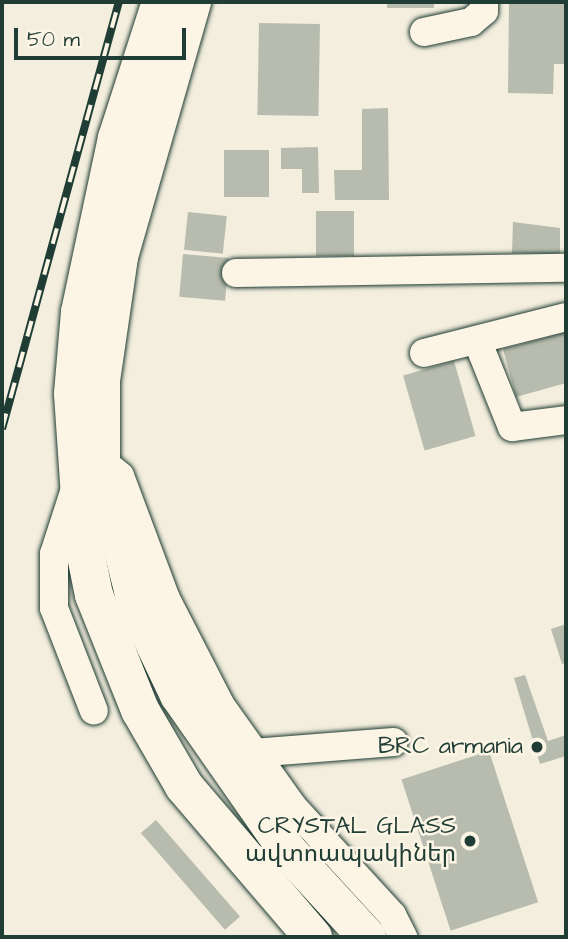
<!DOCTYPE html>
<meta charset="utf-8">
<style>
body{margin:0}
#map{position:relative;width:568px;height:939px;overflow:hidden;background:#f3eede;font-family:"Architects Daughter","Noto Sans Armenian",sans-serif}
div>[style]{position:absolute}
.building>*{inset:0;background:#b8bcae;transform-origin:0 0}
.roads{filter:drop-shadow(0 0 2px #1f3d34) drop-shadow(0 0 2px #1f3d34)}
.minor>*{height:28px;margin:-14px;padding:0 14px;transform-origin:14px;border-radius:14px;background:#fcf5e5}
.highway>*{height:38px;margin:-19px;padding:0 19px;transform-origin:19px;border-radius:19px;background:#fcf5e5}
.rail>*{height:8px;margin-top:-4px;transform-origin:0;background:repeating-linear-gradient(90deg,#fcf5e5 0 16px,#1f3d34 0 32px);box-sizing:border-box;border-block:2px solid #1f3d34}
.dots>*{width:19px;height:19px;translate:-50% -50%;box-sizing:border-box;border:4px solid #fcf5e5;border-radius:50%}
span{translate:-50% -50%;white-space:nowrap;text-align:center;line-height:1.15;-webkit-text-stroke:5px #fcf5e5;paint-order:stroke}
.poi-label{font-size:24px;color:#1f3d34}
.right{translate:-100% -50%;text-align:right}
.frame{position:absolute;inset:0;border:4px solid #1f3d34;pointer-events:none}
.scale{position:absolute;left:14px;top:28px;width:172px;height:32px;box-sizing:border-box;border:4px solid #1f3d34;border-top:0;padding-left:9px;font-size:21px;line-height:24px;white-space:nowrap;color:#1f3d34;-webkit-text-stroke:5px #fcf5e5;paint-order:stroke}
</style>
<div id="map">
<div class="building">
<div style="left:387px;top:2px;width:47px;height:6px"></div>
<div style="clip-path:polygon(509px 2px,566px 2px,565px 64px,554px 64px,553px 94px,508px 93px)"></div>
<div style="left:259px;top:23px;width:61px;height:92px;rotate:1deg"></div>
<div style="clip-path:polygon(388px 108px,389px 200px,335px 200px,334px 170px,362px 170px,362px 109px)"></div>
<div style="clip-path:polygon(318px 147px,319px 193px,302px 193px,302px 169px,281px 169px,281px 148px)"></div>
<div style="left:224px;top:150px;width:45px;height:47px"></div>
<div style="left:316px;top:211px;width:38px;height:45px"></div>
<div style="left:188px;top:212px;width:39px;height:38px;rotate:6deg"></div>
<div style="clip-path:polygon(513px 222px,560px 228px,560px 254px,512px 253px)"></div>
<div style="left:183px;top:254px;width:46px;height:43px;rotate:5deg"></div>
<div style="clip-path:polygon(566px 332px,566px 383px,516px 397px,503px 349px)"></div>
<div style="left:454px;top:361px;width:78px;height:53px;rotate:74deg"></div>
<div style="clip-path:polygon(566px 624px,566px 663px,562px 664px,551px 629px)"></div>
<div style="clip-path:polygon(525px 675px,548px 741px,566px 735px,566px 756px,540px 764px,514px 678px)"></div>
<div style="left:489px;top:751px;width:159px;height:92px;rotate:72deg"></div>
<div style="left:156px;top:820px;width:128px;height:20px;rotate:49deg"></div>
</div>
<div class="roads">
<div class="minor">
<div style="left:424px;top:32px;width:48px;rotate:-12deg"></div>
<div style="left:471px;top:22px;width:17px;rotate:-40deg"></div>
<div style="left:484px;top:11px;width:9px;rotate:-90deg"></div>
<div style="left:236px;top:273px;width:330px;rotate:-0.9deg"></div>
<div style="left:477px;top:340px;width:94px;rotate:68.1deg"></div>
<div style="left:512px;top:427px;width:54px;rotate:-7.4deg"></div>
<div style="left:424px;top:353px;width:146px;rotate:-14.2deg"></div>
<div style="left:109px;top:467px;width:14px;rotate:39deg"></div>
<div style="left:120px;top:476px;width:131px;rotate:69.5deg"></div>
<div style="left:166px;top:599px;width:120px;rotate:62.8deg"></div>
<div style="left:221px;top:706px;width:124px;rotate:54.5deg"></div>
<div style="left:293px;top:807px;width:147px;rotate:47.5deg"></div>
<div style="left:392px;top:915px;width:25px;rotate:63deg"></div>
<div style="left:74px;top:492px;width:65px;rotate:107.9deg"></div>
<div style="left:54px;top:554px;width:54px;rotate:90deg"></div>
<div style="left:54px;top:608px;width:110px;rotate:68.8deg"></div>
<div style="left:253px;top:753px;width:141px;rotate:-4.5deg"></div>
</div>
<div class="highway">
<div style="left:161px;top:2px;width:143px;rotate:107.9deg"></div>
<div style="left:117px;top:138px;width:178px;rotate:102deg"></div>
<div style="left:80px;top:312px;width:82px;rotate:94.9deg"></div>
<div style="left:73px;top:394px;width:147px;rotate:86.1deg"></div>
<div style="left:83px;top:541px;width:55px;rotate:78.5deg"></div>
<div style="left:94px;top:595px;width:124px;rotate:68.2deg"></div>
<div style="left:140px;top:710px;width:88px;rotate:59.9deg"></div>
<div style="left:184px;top:786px;width:199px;rotate:49.5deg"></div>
<div style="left:192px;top:2px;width:265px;rotate:106deg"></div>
<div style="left:119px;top:257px;width:125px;rotate:98.3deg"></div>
<div style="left:101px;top:381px;width:80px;rotate:90deg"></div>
<div style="left:101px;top:461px;width:150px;rotate:76.1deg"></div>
<div style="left:137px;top:607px;width:98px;rotate:64.5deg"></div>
<div style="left:179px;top:695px;width:190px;rotate:55.1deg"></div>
<div style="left:288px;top:851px;width:117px;rotate:47.4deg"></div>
</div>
</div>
<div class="rail">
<div style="left:2px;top:429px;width:443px;rotate:-74.7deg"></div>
</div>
<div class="dots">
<div style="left:537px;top:747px;background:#1f3d34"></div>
<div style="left:470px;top:841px;background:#1f3d34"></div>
</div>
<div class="poi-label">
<span class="right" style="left:523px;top:747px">BRC armania</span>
<span class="right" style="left:456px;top:841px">CRYSTAL GLASS<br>ավտոապակիներ</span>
</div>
<div class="frame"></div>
<div class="scale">50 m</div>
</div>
